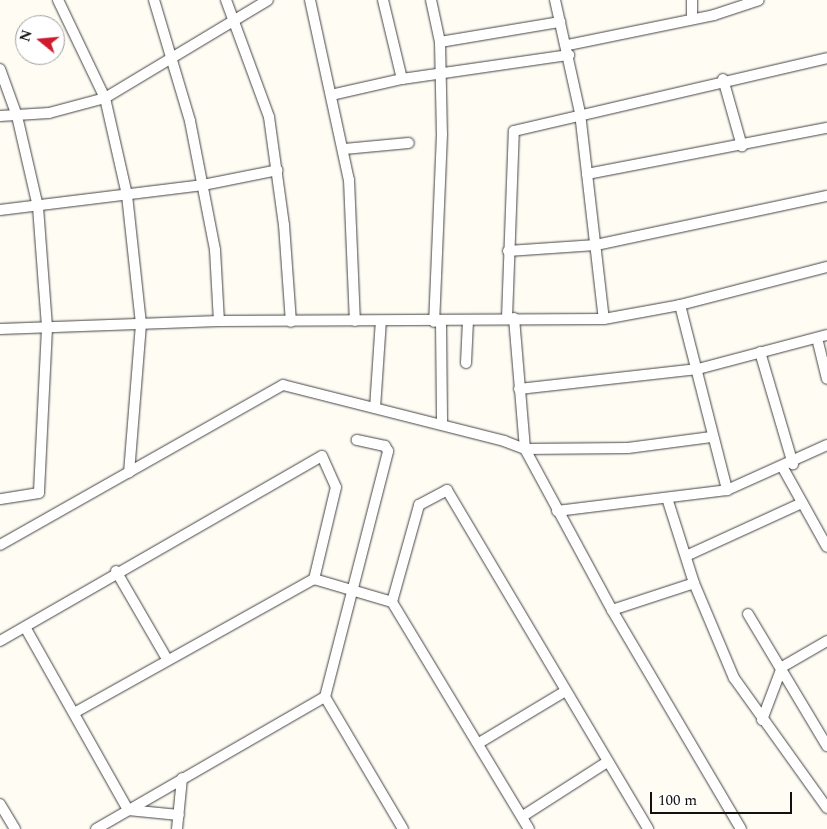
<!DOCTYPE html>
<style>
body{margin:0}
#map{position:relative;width:827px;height:829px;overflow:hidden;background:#fffcf4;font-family:Spectral,serif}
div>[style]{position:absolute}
.roads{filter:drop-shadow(0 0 1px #444) drop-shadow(0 0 1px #444)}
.street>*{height:10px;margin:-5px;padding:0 5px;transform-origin:5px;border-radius:5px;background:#fff}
span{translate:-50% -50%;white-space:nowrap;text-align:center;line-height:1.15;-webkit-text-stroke:5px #fff;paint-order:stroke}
.north{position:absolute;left:15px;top:15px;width:50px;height:50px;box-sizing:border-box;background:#fff;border:1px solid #a0a0a0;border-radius:50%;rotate:287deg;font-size:14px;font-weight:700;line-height:20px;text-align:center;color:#111}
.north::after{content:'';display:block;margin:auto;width:18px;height:22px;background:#ce1b2d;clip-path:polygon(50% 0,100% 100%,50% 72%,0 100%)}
.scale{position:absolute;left:650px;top:792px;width:142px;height:22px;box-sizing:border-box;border:2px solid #111;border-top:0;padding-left:6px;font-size:15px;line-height:18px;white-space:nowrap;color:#111;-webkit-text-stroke:4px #fff;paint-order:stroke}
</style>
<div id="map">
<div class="roads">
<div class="street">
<div style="left:58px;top:0;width:109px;rotate:64.4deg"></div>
<div style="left:105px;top:98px;width:99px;rotate:77.2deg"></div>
<div style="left:127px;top:195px;width:130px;rotate:83.8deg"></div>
<div style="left:141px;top:324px;width:149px;rotate:94.6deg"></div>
<div style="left:154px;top:0;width:126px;rotate:73.4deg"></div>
<div style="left:190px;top:121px;width:131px;rotate:79deg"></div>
<div style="left:215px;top:250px;width:71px;rotate:86.8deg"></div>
<div style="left:226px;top:0;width:125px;rotate:69.8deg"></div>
<div style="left:269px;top:117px;width:109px;rotate:82.1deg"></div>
<div style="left:284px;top:225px;width:97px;rotate:85.9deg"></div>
<div style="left:310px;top:0;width:184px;rotate:77.8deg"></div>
<div style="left:349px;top:180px;width:141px;rotate:87.6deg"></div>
<div style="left:383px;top:0;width:81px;rotate:76.5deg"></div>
<div style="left:431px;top:0;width:43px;rotate:77.9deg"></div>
<div style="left:440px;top:42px;width:92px;rotate:88.8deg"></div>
<div style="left:442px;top:134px;width:188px;rotate:92.4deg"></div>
<div style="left:555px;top:0;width:116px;rotate:77.5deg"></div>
<div style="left:580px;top:113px;width:207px;rotate:83.4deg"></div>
<div style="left:692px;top:0;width:18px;rotate:90deg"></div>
<div style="left:440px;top:42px;width:122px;rotate:-9.5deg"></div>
<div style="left:568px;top:45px;width:149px;rotate:-11.6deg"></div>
<div style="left:714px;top:15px;width:47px;rotate:-18.4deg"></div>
<div style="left:0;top:69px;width:50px;rotate:70.1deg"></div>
<div style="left:17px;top:116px;width:93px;rotate:77deg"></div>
<div style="left:38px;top:207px;width:121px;rotate:85.7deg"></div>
<div style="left:47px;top:328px;width:165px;rotate:92.8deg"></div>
<div style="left:39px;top:493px;width:39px;rotate:171deg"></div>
<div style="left:723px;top:79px;width:70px;rotate:74.2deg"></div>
<div style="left:331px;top:95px;width:73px;rotate:-12.7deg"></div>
<div style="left:402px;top:79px;width:169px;rotate:-8.2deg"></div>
<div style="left:0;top:116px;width:49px;rotate:-3.5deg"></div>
<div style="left:49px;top:113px;width:58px;rotate:-15deg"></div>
<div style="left:105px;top:98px;width:190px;rotate:-31deg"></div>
<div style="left:344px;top:149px;width:65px;rotate:-5.3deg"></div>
<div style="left:587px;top:174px;width:244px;rotate:-10.9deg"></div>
<div style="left:0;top:210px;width:205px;rotate:-7deg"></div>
<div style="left:203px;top:185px;width:76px;rotate:-11.3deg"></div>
<div style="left:508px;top:251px;width:88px;rotate:-3.9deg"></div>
<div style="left:596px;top:245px;width:236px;rotate:-12deg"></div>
<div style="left:680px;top:305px;width:191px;rotate:75.7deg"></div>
<div style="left:507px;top:318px;width:187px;rotate:-87.9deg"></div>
<div style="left:514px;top:131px;width:321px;rotate:-13.1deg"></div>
<div style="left:514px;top:318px;width:131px;rotate:85.2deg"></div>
<div style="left:525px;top:449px;width:103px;rotate:-0.6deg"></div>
<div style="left:628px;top:448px;width:84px;rotate:-7.5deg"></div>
<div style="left:441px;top:322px;width:102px;rotate:89.4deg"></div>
<div style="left:0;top:329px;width:219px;rotate:-2.1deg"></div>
<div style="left:219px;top:321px;width:385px;rotate:-0.3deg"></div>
<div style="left:604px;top:319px;width:77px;rotate:-10.4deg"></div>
<div style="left:680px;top:305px;width:152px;rotate:-14.5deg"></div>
<div style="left:817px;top:338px;width:42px;rotate:76.3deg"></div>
<div style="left:760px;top:352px;width:117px;rotate:73.6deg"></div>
<div style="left:466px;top:363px;width:43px;rotate:-87.3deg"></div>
<div style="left:519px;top:389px;width:180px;rotate:-6.4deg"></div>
<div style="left:698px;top:369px;width:133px;rotate:-14.8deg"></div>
<div style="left:375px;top:408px;width:87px;rotate:-86.1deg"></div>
<div style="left:783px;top:468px;width:90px;rotate:60.9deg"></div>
<div style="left:667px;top:498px;width:89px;rotate:72.4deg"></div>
<div style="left:694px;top:583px;width:103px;rotate:67.2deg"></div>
<div style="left:734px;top:678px;width:160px;rotate:54.4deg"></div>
<div style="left:557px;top:511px;width:171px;rotate:-7deg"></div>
<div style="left:727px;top:490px;width:110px;rotate:-24.2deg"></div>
<div style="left:0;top:545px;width:325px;rotate:-29.5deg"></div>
<div style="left:283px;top:385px;width:228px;rotate:14.2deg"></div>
<div style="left:504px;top:441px;width:22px;rotate:21deg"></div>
<div style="left:525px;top:449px;width:183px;rotate:61.6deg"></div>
<div style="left:612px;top:610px;width:254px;rotate:59.5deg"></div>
<div style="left:686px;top:556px;width:128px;rotate:-24.6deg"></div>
<div style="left:116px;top:571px;width:102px;rotate:59.9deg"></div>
<div style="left:392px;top:602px;width:101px;rotate:-74.4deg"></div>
<div style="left:419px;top:505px;width:32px;rotate:-28deg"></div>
<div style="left:447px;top:490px;width:394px;rotate:59.3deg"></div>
<div style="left:612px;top:610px;width:86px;rotate:-18.2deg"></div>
<div style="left:748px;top:614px;width:154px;rotate:59.1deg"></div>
<div style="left:25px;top:627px;width:210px;rotate:60.6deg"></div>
<div style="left:128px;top:810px;width:51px;rotate:5.6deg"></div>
<div style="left:0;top:641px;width:371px;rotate:-29.9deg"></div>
<div style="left:322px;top:456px;width:34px;rotate:66deg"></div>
<div style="left:336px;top:487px;width:95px;rotate:103.4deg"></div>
<div style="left:314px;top:579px;width:81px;rotate:16.4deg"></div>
<div style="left:392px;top:602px;width:265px;rotate:58.9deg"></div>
<div style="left:325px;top:697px;width:153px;rotate:59.4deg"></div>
<div style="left:74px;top:713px;width:275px;rotate:-29.2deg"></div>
<div style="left:762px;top:720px;width:57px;rotate:-69.3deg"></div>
<div style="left:782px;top:667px;width:52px;rotate:-30deg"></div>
<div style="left:479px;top:743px;width:99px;rotate:-31deg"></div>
<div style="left:0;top:804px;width:29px;rotate:59deg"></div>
<div style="left:523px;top:816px;width:100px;rotate:-32.7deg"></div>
<div style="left:96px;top:829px;width:264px;rotate:-30deg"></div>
<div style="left:325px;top:697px;width:254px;rotate:-75.6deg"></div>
<div style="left:388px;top:451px;width:6px;rotate:-121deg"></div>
<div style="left:385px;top:446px;width:29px;rotate:-168deg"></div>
<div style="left:177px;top:829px;width:51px;rotate:-84.4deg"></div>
</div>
</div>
<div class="north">N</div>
<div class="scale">100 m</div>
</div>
